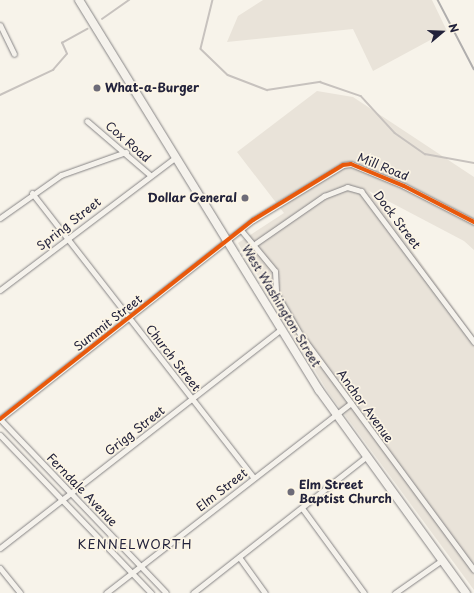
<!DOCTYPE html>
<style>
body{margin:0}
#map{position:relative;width:474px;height:593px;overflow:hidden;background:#f7f3ea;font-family:"Playpen Sans",sans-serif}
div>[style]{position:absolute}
.built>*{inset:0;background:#e9e3d9}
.stream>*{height:1.5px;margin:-0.75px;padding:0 0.75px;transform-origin:0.75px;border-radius:0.75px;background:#c7c2be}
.roads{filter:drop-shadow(0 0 1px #868485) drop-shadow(0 0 1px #868485)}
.minor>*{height:5px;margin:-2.5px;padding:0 2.5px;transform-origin:2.5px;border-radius:2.5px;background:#f5f2ec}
.primary>*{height:8px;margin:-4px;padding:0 4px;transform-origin:4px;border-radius:4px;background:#f5f2ec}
.rail>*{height:1.5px;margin:-0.75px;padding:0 0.75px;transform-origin:0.75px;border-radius:0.75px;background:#b0aead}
.cycleway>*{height:4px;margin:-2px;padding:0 2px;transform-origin:2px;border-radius:2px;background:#e8590c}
.dots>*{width:11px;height:11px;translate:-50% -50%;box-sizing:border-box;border:2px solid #fcf5e5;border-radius:50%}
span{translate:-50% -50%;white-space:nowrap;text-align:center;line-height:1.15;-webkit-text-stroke:3.5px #fcf5e5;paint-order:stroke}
.poi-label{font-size:12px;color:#22223b;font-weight:700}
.left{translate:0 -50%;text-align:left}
.right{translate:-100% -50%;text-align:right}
.street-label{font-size:12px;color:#22223b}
.neighbourhood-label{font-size:13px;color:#22223b;letter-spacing:1px}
.north{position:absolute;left:422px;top:12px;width:40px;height:40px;-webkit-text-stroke:3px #fcf5e5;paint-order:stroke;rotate:71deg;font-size:11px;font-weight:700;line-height:16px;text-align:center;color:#22223b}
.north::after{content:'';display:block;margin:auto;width:14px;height:18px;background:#22223b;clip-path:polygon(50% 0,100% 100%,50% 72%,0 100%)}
</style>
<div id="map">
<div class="built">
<div style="clip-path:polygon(263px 0,432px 0,447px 31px,373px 71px,353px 29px,227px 42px,238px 16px)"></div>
<div style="clip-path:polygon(317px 91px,353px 97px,474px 177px,474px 250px,464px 241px,369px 191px,474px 336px,474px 590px,328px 392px,238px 243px,284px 213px,237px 152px)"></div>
</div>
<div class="stream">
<div style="left:213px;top:0;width:50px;rotate:103.8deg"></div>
<div style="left:201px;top:49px;width:37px;rotate:44deg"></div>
<div style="left:228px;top:75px;width:42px;rotate:21deg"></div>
<div style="left:267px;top:90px;width:54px;rotate:-8.6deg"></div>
<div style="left:320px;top:82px;width:43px;rotate:18.9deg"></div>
<div style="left:361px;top:96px;width:50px;rotate:47.4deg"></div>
<div style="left:395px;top:133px;width:37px;rotate:35deg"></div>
<div style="left:425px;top:154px;width:50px;rotate:10.4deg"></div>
<div style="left:102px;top:19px;width:33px;rotate:-35deg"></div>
<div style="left:0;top:95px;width:59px;rotate:-25.3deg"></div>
<div style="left:53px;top:70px;width:21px;rotate:-49deg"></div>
<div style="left:67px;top:54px;width:12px;rotate:-114deg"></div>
<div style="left:62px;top:43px;width:29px;rotate:-29deg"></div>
</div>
<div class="roads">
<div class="minor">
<div style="left:0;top:25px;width:32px;rotate:64deg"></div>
<div style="left:87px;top:121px;width:83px;rotate:40.6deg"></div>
<div style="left:32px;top:193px;width:361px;rotate:52.1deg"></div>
<div style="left:0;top:218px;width:75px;rotate:-35.2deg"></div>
<div style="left:61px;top:175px;width:69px;rotate:-19.5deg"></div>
<div style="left:241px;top:230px;width:53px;rotate:50.3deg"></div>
<div style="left:275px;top:271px;width:22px;rotate:87deg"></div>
<div style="left:276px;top:293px;width:48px;rotate:59.7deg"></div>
<div style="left:300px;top:334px;width:293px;rotate:53.6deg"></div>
<div style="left:256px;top:243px;width:83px;rotate:-34.7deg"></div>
<div style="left:324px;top:196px;width:25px;rotate:-21deg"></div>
<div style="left:347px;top:187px;width:15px;rotate:16deg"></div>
<div style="left:361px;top:191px;width:189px;rotate:53.2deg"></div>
<div style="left:0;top:290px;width:221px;rotate:-37.1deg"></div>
<div style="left:0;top:419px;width:322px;rotate:-38.2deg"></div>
<div style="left:253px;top:220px;width:105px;rotate:-31.4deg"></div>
<div style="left:343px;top:165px;width:8px;rotate:-7deg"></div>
<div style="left:351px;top:164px;width:57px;rotate:22.5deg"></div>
<div style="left:404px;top:186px;width:79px;rotate:27.2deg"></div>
<div style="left:0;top:419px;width:240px;rotate:46.3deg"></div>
<div style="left:0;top:435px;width:219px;rotate:46.3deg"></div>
<div style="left:302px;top:508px;width:105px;rotate:53.9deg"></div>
<div style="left:0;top:548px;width:356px;rotate:-37.9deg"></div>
<div style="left:239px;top:557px;width:44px;rotate:54.2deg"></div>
<div style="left:0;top:568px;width:32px;rotate:51deg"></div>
<div style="left:106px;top:593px;width:310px;rotate:-37.8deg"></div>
<div style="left:193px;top:593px;width:221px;rotate:-38.2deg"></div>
<div style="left:395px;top:593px;width:57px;rotate:-35.1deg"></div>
</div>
<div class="primary">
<div style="left:79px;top:0;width:458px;rotate:58.4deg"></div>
<div style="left:319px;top:390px;width:251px;rotate:54.1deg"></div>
</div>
</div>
<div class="rail">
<div style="left:438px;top:0;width:78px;rotate:62.4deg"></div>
</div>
<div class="cycleway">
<div style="left:0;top:419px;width:322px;rotate:-38.2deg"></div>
<div style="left:253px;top:220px;width:105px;rotate:-31.4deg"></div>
<div style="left:343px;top:165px;width:8px;rotate:-7deg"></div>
<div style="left:351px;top:164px;width:57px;rotate:22.5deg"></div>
<div style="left:404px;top:186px;width:79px;rotate:27.2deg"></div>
</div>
<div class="dots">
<div style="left:97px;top:88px;background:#6d6b78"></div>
<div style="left:245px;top:198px;background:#6d6b78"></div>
<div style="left:291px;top:492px;background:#6d6b78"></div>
</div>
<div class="poi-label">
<span class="left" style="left:105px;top:88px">What-a-Burger</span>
<span class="right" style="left:237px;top:198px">Dollar General</span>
<span class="left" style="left:299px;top:492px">Elm Street<br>Baptist Church</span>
</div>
<div class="street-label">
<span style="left:128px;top:142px;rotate:41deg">Cox Road</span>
<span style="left:383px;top:167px;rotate:22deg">Mill Road</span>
<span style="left:397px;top:220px;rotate:53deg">Dock Street</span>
<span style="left:69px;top:224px;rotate:-38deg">Spring Street</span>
<span style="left:281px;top:306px;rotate:59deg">West Washington Street</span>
<span style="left:108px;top:323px;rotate:-38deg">Summit Street</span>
<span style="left:173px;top:358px;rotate:52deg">Church Street</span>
<span style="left:365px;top:406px;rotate:54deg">Anchor Avenue</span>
<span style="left:135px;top:431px;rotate:-38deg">Grigg Street</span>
<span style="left:82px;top:490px;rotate:46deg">Ferndale Avenue</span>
<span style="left:222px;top:490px;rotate:-38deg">Elm Street</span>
</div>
<div class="neighbourhood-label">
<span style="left:135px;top:544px">KENNELWORTH</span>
</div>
<div class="north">N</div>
</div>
